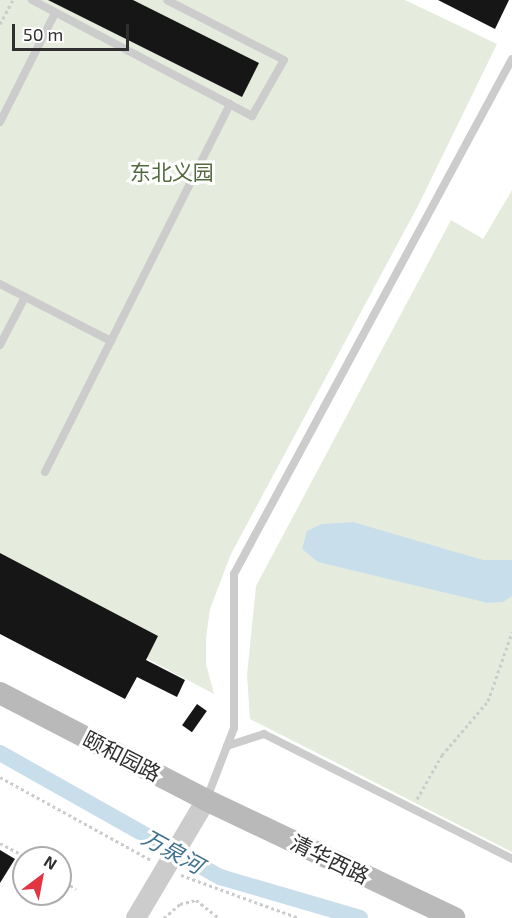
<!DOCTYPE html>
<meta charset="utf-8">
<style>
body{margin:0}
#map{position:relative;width:512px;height:918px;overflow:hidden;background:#fff;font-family:"Exo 2","Noto Sans SC",sans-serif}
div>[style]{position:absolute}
.green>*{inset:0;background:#e5ecdd}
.water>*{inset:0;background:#c9deeb}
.canal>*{height:16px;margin:-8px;padding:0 8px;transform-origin:8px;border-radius:8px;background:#c9deeb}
.building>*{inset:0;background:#161616;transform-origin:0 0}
.path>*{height:3px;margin-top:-1.5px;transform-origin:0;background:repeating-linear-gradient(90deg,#ccc 0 3px,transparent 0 6px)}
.service>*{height:8px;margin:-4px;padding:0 4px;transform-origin:4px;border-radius:4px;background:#ccc}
.tertiary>*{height:20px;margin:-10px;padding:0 10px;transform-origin:10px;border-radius:10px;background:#ccc}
.secondary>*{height:22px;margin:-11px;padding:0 11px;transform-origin:11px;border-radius:11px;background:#b9b9b9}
span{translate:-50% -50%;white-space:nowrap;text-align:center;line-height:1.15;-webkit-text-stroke:6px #fff;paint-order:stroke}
.park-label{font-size:21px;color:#526a3d}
.street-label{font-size:21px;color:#2f2f2f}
.water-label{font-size:22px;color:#3e7190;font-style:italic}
.north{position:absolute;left:12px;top:846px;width:60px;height:60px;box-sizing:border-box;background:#fff;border:2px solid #acacac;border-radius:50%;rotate:32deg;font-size:16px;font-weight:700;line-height:24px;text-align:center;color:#2f2f2f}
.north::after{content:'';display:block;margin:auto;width:21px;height:27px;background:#e33442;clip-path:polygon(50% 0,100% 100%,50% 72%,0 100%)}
.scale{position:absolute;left:12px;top:24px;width:117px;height:27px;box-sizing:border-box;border:3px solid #2f2f2f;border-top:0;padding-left:8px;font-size:18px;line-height:21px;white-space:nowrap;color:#2f2f2f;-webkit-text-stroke:4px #fff;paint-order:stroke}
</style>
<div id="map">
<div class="green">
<div style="clip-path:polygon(0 0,405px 0,497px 44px,419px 204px,231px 554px,210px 609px,206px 638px,206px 664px,214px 694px,146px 658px,158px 636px,0 553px)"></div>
<div style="clip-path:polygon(512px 190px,512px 852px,250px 719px,247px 675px,256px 586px,451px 220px,483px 239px)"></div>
</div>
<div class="water">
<div style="clip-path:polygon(353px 522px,483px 560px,512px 560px,512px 596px,503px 602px,488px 603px,318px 562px,302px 549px,307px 531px,322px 524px)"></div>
</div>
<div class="canal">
<div style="left:0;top:753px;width:253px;rotate:29.4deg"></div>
<div style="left:220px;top:877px;width:146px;rotate:16.3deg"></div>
</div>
<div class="building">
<div style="clip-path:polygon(48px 0,133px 0,259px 63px,242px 97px)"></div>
<div style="clip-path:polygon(438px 0,509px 0,495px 29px)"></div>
<div style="clip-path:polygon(0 553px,158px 636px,146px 660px,185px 680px,177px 697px,137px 677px,125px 699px,0 634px)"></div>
<div style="left:197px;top:704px;width:12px;height:26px;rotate:35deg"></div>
<div style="clip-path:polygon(0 850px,15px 859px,0 883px)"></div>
</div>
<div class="path">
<div style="left:0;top:24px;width:27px;rotate:-62deg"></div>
<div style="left:0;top:777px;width:172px;rotate:28.8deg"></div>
<div style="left:417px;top:799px;width:51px;rotate:-60.4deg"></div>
<div style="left:442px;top:755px;width:71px;rotate:-49.6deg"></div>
<div style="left:488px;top:701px;width:73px;rotate:-70.8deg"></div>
<div style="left:0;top:843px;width:32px;rotate:28deg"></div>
<div style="left:181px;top:875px;width:126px;rotate:20deg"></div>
<div style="left:60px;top:879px;width:19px;rotate:32deg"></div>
<div style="left:164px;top:918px;width:21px;rotate:-41deg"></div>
<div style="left:180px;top:904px;width:16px;rotate:-14deg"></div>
<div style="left:196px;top:900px;width:29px;rotate:38deg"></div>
</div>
<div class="service">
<div style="left:32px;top:0;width:249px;rotate:27.8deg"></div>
<div style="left:252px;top:116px;width:64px;rotate:-60.3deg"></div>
<div style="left:284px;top:60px;width:131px;rotate:-152.9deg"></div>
<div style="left:0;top:122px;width:122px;rotate:-63.2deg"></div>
<div style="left:0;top:284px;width:125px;rotate:27.2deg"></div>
<div style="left:0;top:345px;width:54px;rotate:-62.5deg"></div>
<div style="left:45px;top:472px;width:412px;rotate:-63.3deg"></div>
<div style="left:227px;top:746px;width:39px;rotate:-18deg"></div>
<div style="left:264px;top:734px;width:278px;rotate:26.7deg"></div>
<div style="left:207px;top:798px;width:75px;rotate:-68.9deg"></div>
<div style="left:234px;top:728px;width:154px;rotate:-90deg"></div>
<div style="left:234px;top:574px;width:585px;rotate:-61.64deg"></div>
</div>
<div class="tertiary">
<div style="left:136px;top:918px;width:137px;rotate:-59.3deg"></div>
</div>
<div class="secondary">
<div style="left:0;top:693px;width:232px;rotate:27.4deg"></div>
<div style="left:206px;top:800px;width:275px;rotate:25.4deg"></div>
</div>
<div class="park-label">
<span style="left:172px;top:172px">东北义园</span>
</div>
<div class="street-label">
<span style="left:122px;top:756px;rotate:27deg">颐和园路</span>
<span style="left:330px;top:859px;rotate:26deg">清华西路</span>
</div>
<div class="water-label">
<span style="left:173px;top:851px;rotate:29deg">万泉河</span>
</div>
<div class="north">N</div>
<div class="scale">50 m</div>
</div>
